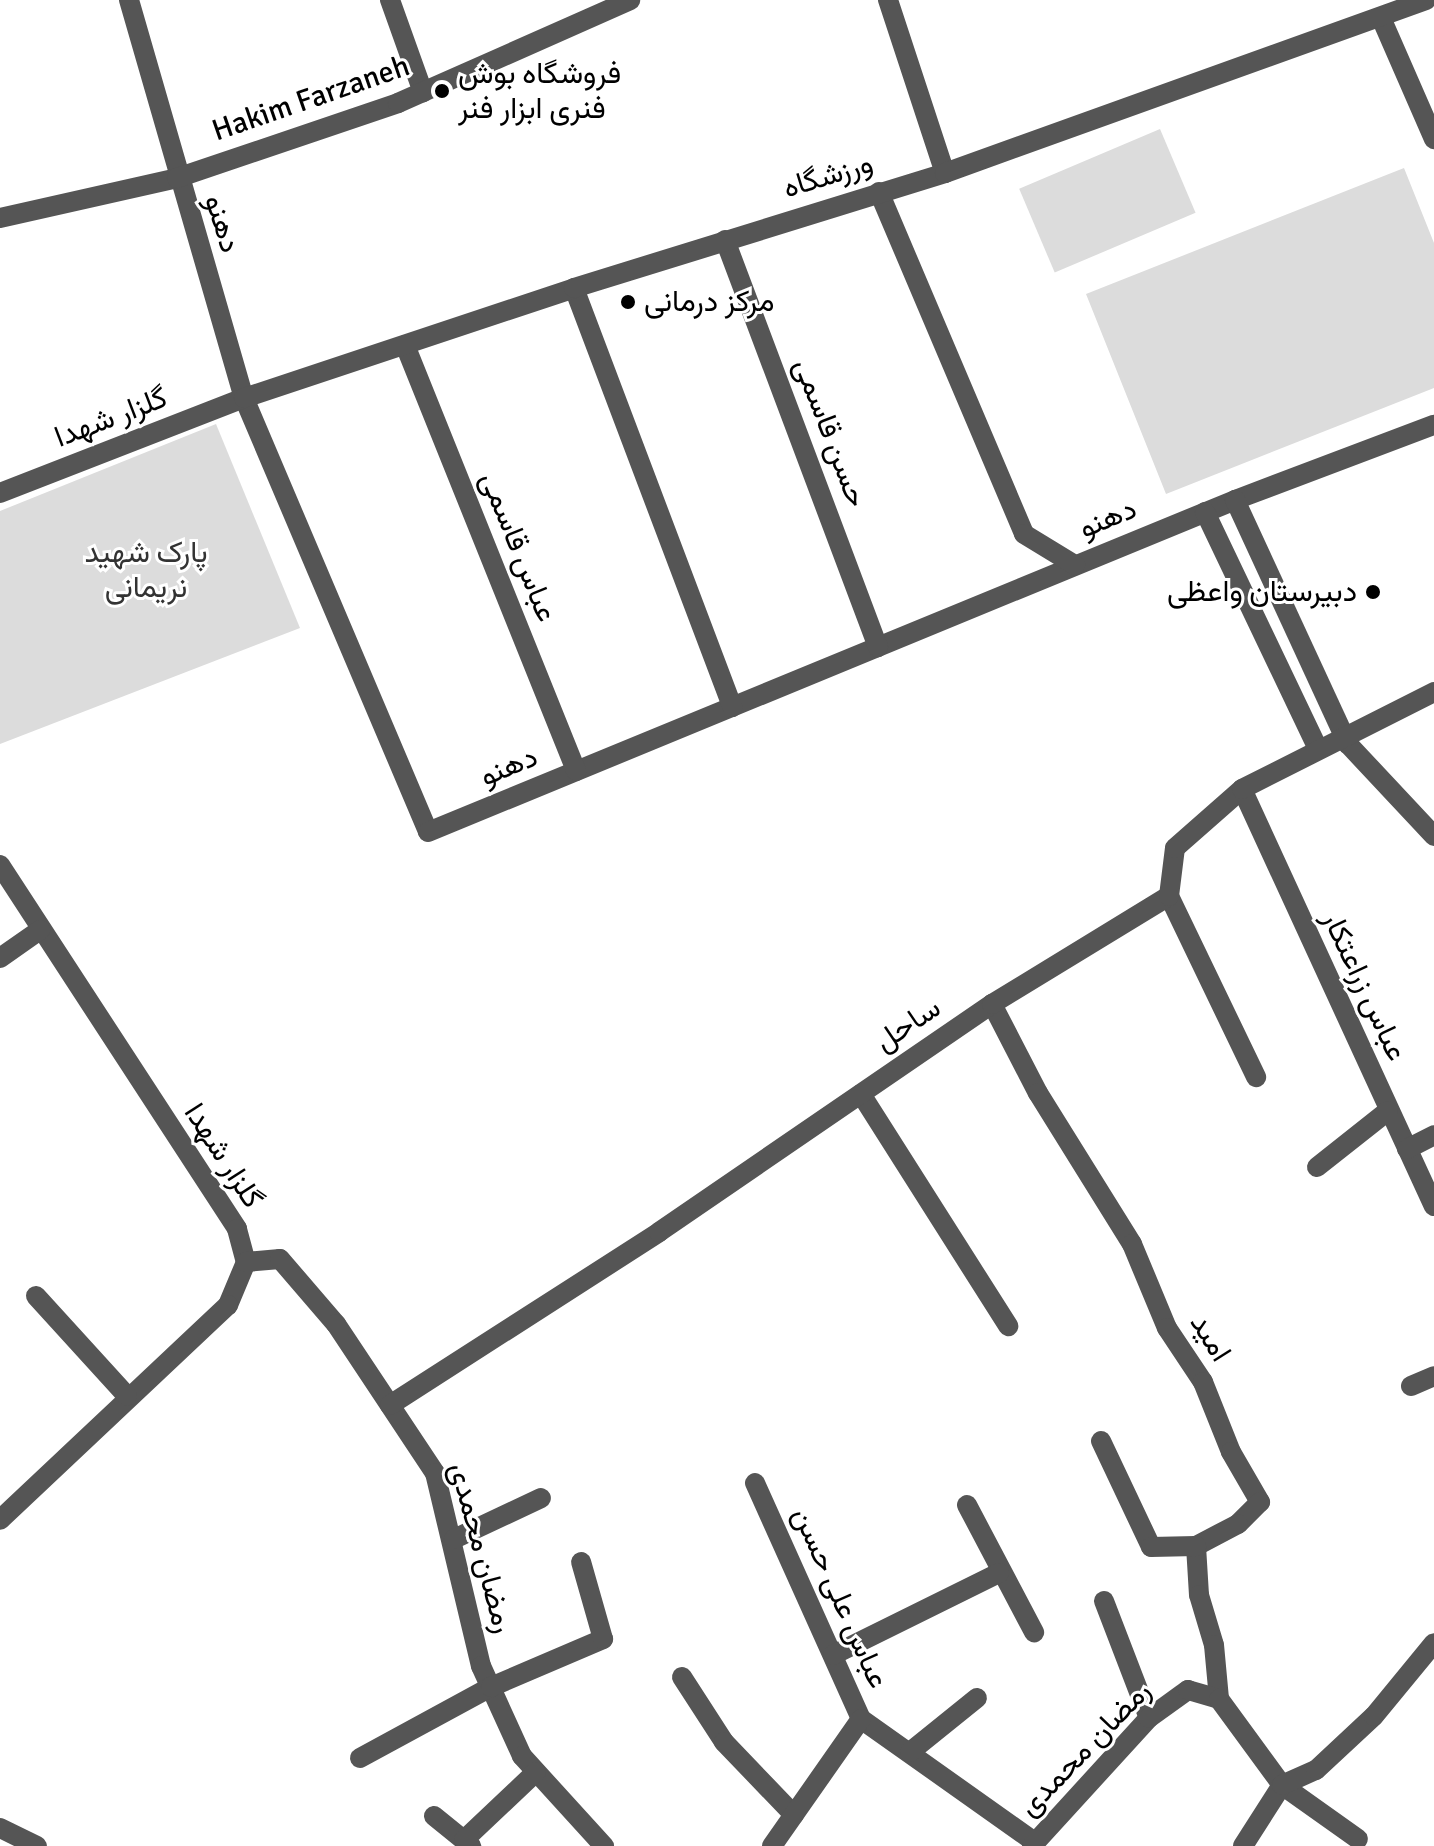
<!DOCTYPE html>
<meta charset="utf-8">
<style>
body{margin:0}
#map{position:relative;width:1434px;height:1846px;overflow:hidden;background:#fff;font-family:Signika,Vazirmatn,sans-serif}
div>[style]{position:absolute}
.green>*{inset:0;background:#dcdcdc;transform-origin:0 0}
.minor>*{height:20px;margin:-10px;padding:0 10px;transform-origin:10px;border-radius:10px;background:#555}
.dots>*{width:22px;height:22px;translate:-50% -50%;box-sizing:border-box;border:4px solid #fff;border-radius:50%}
span{translate:-50% -50%;white-space:nowrap;text-align:center;line-height:1.15;-webkit-text-stroke:6px #fff;paint-order:stroke}
.poi-label{font-size:30px;color:#000}
.left{translate:0 -50%;text-align:left}
.right{translate:-100% -50%;text-align:right}
.street-label{font-size:30px;color:#000}
.park-label{font-size:30px;color:#333}
</style>
<div id="map">
<div class="green">
<div style="left:1160px;top:129px;width:91px;height:153px;rotate:67deg"></div>
<div style="clip-path:polygon(1404px 168px,1434px 243px,1434px 388px,1166px 494px,1086px 294px)"></div>
<div style="clip-path:polygon(216px 424px,300px 628px,0 744px,0 511px)"></div>
</div>
<div class="minor">
<div style="left:129px;top:0;width:414px;rotate:73.9deg"></div>
<div style="left:244px;top:398px;width:471px;rotate:67deg"></div>
<div style="left:428px;top:832px;width:873px;rotate:-22.36deg"></div>
<div style="left:1235px;top:500px;width:213px;rotate:-20.7deg"></div>
<div style="left:390px;top:0;width:98px;rotate:70.3deg"></div>
<div style="left:888px;top:0;width:182px;rotate:71.8deg"></div>
<div style="left:1382px;top:20px;width:130px;rotate:66.4deg"></div>
<div style="left:879px;top:192px;width:371px;rotate:67deg"></div>
<div style="left:1024px;top:534px;width:60px;rotate:31.3deg"></div>
<div style="left:0;top:218px;width:181px;rotate:-12.7deg"></div>
<div style="left:177px;top:178px;width:233px;rotate:-18.7deg"></div>
<div style="left:398px;top:103px;width:254px;rotate:-23.9deg"></div>
<div style="left:725px;top:240px;width:435px;rotate:69.4deg"></div>
<div style="left:574px;top:288px;width:448px;rotate:69.3deg"></div>
<div style="left:405px;top:345px;width:459px;rotate:68.1deg"></div>
<div style="left:0;top:493px;width:262px;rotate:-21.3deg"></div>
<div style="left:244px;top:398px;width:348px;rotate:-18.4deg"></div>
<div style="left:574px;top:288px;width:388px;rotate:-17.2deg"></div>
<div style="left:945px;top:173px;width:511px;rotate:-19.78deg"></div>
<div style="left:1235px;top:500px;width:269px;rotate:65.2deg"></div>
<div style="left:1348px;top:744px;width:126px;rotate:46.9deg"></div>
<div style="left:1205px;top:512px;width:263px;rotate:64.5deg"></div>
<div style="left:1242px;top:789px;width:459px;rotate:65.3deg"></div>
<div style="left:0;top:865px;width:434px;rotate:56.9deg"></div>
<div style="left:237px;top:1229px;width:34px;rotate:75deg"></div>
<div style="left:246px;top:1262px;width:47px;rotate:112.7deg"></div>
<div style="left:228px;top:1305px;width:313px;rotate:136.7deg"></div>
<div style="left:1169px;top:896px;width:201px;rotate:64.3deg"></div>
<div style="left:0;top:958px;width:49px;rotate:-35deg"></div>
<div style="left:992px;top:1004px;width:100px;rotate:62.7deg"></div>
<div style="left:1038px;top:1093px;width:178px;rotate:58.1deg"></div>
<div style="left:1132px;top:1244px;width:91px;rotate:67.4deg"></div>
<div style="left:1167px;top:1328px;width:65px;rotate:56.3deg"></div>
<div style="left:1203px;top:1382px;width:75px;rotate:68.2deg"></div>
<div style="left:1231px;top:1452px;width:58px;rotate:59.9deg"></div>
<div style="left:1260px;top:1502px;width:31px;rotate:135deg"></div>
<div style="left:1238px;top:1524px;width:47px;rotate:152.4deg"></div>
<div style="left:1196px;top:1546px;width:49px;rotate:86.5deg"></div>
<div style="left:1199px;top:1595px;width:52px;rotate:73.3deg"></div>
<div style="left:1214px;top:1645px;width:54px;rotate:84.7deg"></div>
<div style="left:861px;top:1094px;width:275px;rotate:57.6deg"></div>
<div style="left:1407px;top:1149px;width:30px;rotate:-27deg"></div>
<div style="left:1317px;top:1167px;width:90px;rotate:-38.3deg"></div>
<div style="left:246px;top:1262px;width:34px;rotate:-5deg"></div>
<div style="left:280px;top:1259px;width:86px;rotate:49.3deg"></div>
<div style="left:336px;top:1324px;width:179px;rotate:56.4deg"></div>
<div style="left:435px;top:1473px;width:198px;rotate:76.6deg"></div>
<div style="left:481px;top:1666px;width:99px;rotate:65.5deg"></div>
<div style="left:522px;top:1756px;width:122px;rotate:47.7deg"></div>
<div style="left:36px;top:1296px;width:135px;rotate:47.7deg"></div>
<div style="left:1411px;top:1386px;width:25px;rotate:-23deg"></div>
<div style="left:390px;top:1405px;width:320px;rotate:-32.7deg"></div>
<div style="left:659px;top:1232px;width:404px;rotate:-34.4deg"></div>
<div style="left:992px;top:1004px;width:207px;rotate:-31.4deg"></div>
<div style="left:1169px;top:896px;width:48px;rotate:-82.9deg"></div>
<div style="left:1175px;top:848px;width:89px;rotate:-41.4deg"></div>
<div style="left:1242px;top:789px;width:215px;rotate:-26.8deg"></div>
<div style="left:1101px;top:1441px;width:117px;rotate:64.7deg"></div>
<div style="left:1151px;top:1547px;width:45px;rotate:-1.3deg"></div>
<div style="left:755px;top:1483px;width:259px;rotate:65.8deg"></div>
<div style="left:861px;top:1719px;width:213px;rotate:35.3deg"></div>
<div style="left:967px;top:1505px;width:144px;rotate:62.2deg"></div>
<div style="left:454px;top:1539px;width:96px;rotate:-25.2deg"></div>
<div style="left:1104px;top:1601px;width:125px;rotate:69deg"></div>
<div style="left:833px;top:1655px;width:185px;rotate:-26.3deg"></div>
<div style="left:682px;top:1677px;width:77px;rotate:57.1deg"></div>
<div style="left:724px;top:1742px;width:101px;rotate:46.2deg"></div>
<div style="left:910px;top:1752px;width:86px;rotate:-38.9deg"></div>
<div style="left:360px;top:1758px;width:149px;rotate:-28.5deg"></div>
<div style="left:491px;top:1687px;width:122px;rotate:-23.2deg"></div>
<div style="left:603px;top:1639px;width:80px;rotate:-105.9deg"></div>
<div style="left:434px;top:1816px;width:48px;rotate:39deg"></div>
<div style="left:0;top:1828px;width:41px;rotate:25.9deg"></div>
<div style="left:464px;top:1840px;width:99px;rotate:-43.4deg"></div>
<div style="left:772px;top:1846px;width:155px;rotate:-55deg"></div>
<div style="left:1032px;top:1846px;width:173px;rotate:-47.6deg"></div>
<div style="left:1149px;top:1718px;width:48px;rotate:-35.7deg"></div>
<div style="left:1188px;top:1690px;width:32px;rotate:16deg"></div>
<div style="left:1219px;top:1699px;width:107px;rotate:53.8deg"></div>
<div style="left:1282px;top:1785px;width:93px;rotate:35.4deg"></div>
<div style="left:1243px;top:1846px;width:72px;rotate:-57.4deg"></div>
<div style="left:1282px;top:1785px;width:37px;rotate:-24deg"></div>
<div style="left:1316px;top:1770px;width:79px;rotate:-43deg"></div>
<div style="left:1374px;top:1716px;width:94px;rotate:-50.6deg"></div>
</div>
<div class="dots">
<div style="left:442px;top:91px;background:#000"></div>
<div style="left:628px;top:302px;background:#000"></div>
<div style="left:1373px;top:592px;background:#000"></div>
</div>
<div class="poi-label">
<span class="left" style="left:458px;top:91px">فروشگاه بوش<br>فنری ابزار فنر</span>
<span class="left" style="left:644px;top:302px">مرکز درمانی</span>
<span class="right" style="left:1357px;top:592px">دبیرستان واعظی</span>
</div>
<div class="street-label">
<span style="left:311px;top:99px;rotate:-19deg">Hakim Farzaneh</span>
<span style="left:828px;top:176px;rotate:-17deg">ورزشگاه</span>
<span style="left:222px;top:224px;rotate:73deg">دهنو</span>
<span style="left:111px;top:418px;rotate:-21deg">گلزار شهدا</span>
<span style="left:830px;top:433px;rotate:69deg">حسن قاسمی</span>
<span style="left:1108px;top:519px;rotate:-22deg">دهنو</span>
<span style="left:518px;top:547px;rotate:68deg">عباس قاسمی</span>
<span style="left:509px;top:767px;rotate:-22deg">دهنو</span>
<span style="left:1364px;top:986px;rotate:65deg">عباس زراعتکار</span>
<span style="left:908px;top:1025px;rotate:-34deg">ساحل</span>
<span style="left:223px;top:1156px;rotate:57deg">گلزار شهدا</span>
<span style="left:1210px;top:1338px;rotate:58deg">امید</span>
<span style="left:481px;top:1548px;rotate:75deg">رمضان محمدی</span>
<span style="left:840px;top:1598px;rotate:66deg">عباس علی حسن</span>
<span style="left:1085px;top:1749px;rotate:-46deg">رمضان محمدی</span>
</div>
<div class="park-label">
<span style="left:146px;top:570px">پارک شهید<br>نریمانی</span>
</div>
</div>
